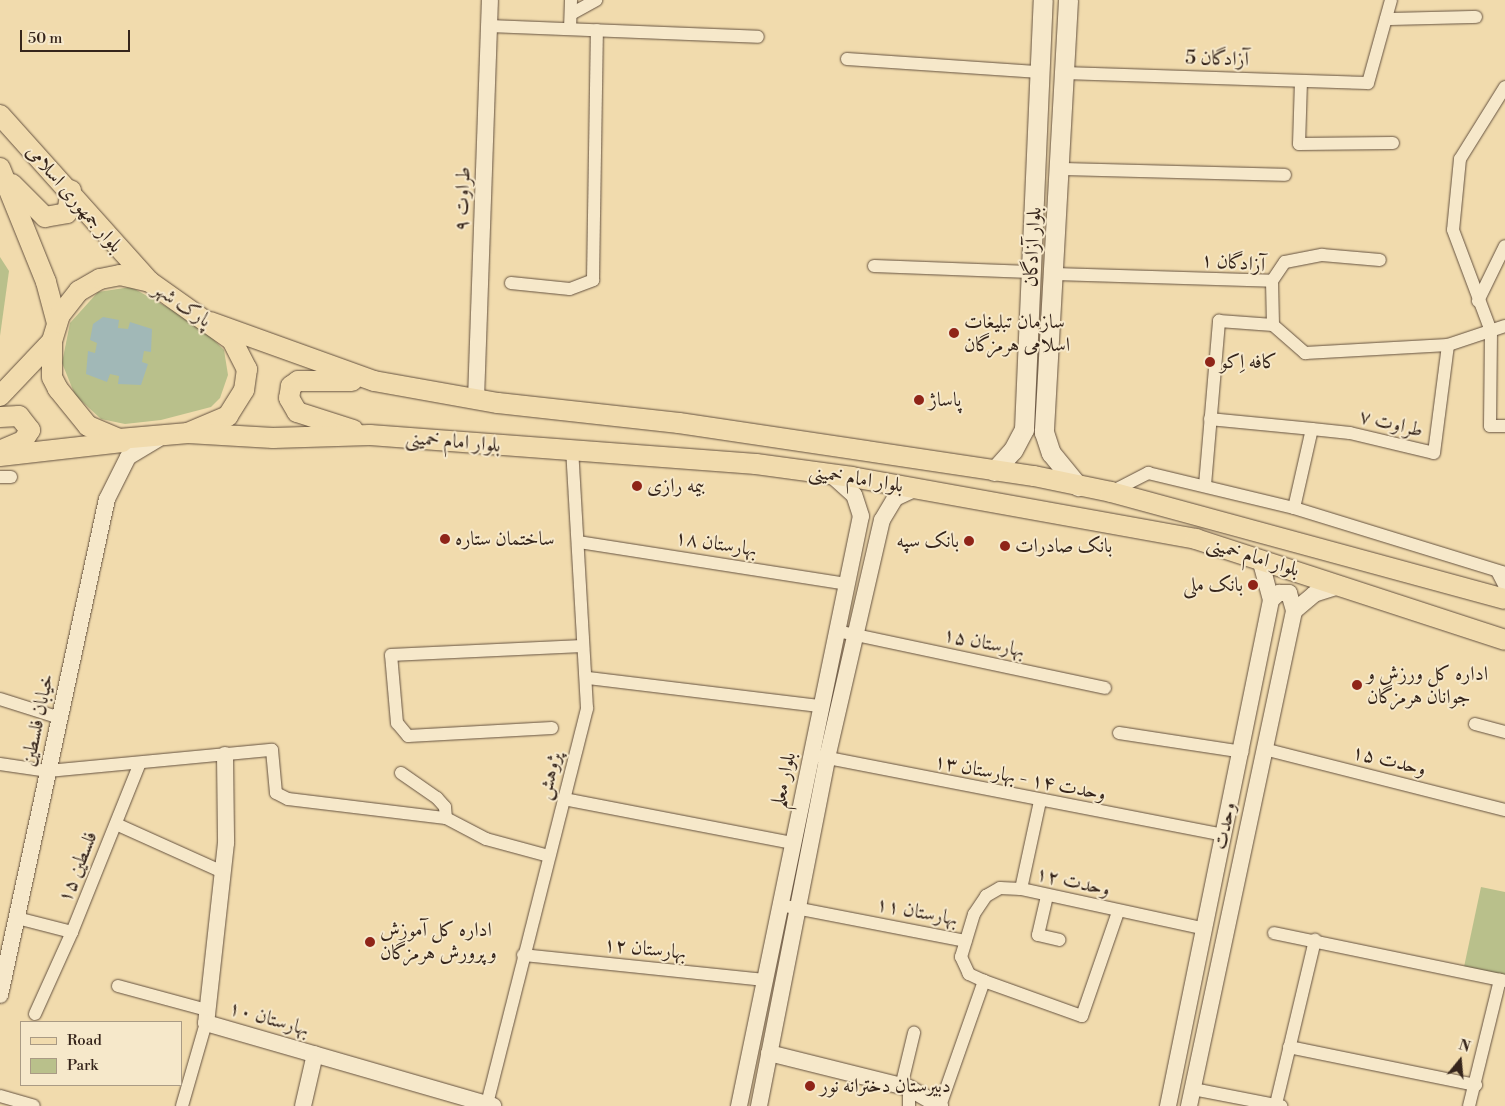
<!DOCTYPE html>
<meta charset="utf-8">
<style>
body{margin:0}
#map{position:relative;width:1505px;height:1106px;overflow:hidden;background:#f1dbad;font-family:"Libre Bodoni",Amiri,serif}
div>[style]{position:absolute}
.green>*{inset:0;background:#b9c08b}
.water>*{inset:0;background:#a1b8b7}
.roads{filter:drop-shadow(0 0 1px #655240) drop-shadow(0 0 1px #655240)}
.minor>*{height:12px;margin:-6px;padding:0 6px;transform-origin:6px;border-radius:6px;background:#f6e8ca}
.tertiary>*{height:16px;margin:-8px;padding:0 8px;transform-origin:8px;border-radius:8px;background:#f6e8ca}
.secondary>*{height:19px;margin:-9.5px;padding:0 9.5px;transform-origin:9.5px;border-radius:9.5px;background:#f6e8ca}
.primary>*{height:20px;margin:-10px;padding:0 10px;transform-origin:10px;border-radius:10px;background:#f1dbad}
.dots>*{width:14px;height:14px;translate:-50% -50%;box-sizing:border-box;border:2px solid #f6e8ca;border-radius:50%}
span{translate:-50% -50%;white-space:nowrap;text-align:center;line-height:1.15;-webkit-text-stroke:4px #f6e8ca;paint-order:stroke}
.street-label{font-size:20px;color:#36251b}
.poi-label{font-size:20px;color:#36251b}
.left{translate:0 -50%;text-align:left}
.right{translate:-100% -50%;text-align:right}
.legend{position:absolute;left:20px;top:1021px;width:162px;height:65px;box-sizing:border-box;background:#f6e8ca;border:1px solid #a99a84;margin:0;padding:6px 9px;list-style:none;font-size:15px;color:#36251b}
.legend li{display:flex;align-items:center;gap:10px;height:25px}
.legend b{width:25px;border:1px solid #a99a84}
.north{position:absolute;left:1435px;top:1036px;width:50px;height:50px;-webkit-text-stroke:4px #f6e8ca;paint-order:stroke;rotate:17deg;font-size:14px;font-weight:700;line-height:20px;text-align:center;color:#36251b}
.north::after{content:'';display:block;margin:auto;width:18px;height:22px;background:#36251b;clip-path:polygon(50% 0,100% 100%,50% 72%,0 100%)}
.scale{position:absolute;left:20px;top:30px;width:110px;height:22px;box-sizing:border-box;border:2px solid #36251b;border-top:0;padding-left:6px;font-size:15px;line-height:18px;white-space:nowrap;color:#36251b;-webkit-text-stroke:4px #f6e8ca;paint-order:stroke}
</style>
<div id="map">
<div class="green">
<div style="clip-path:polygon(0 257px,9px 271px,0 336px)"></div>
<div style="clip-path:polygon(131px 287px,198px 324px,224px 350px,228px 375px,220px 398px,211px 407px,161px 420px,125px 424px,101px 419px,75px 395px,62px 363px,70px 323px,98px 292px)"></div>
<div style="clip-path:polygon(1481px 887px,1505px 892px,1505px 976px,1464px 967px)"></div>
</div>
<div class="water">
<div style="clip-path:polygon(103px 317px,119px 320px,118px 328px,128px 329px,130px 322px,152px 329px,151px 352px,144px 351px,142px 362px,148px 364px,141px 385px,118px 384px,119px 376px,110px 374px,107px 382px,86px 374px,88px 351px,95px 353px,97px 343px,90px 340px,93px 324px)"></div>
</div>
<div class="roads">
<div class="minor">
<div style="left:571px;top:14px;width:29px;rotate:-29deg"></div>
<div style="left:1386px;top:19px;width:90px;rotate:-1.3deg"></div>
<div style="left:489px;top:26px;width:269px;rotate:2.3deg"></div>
<div style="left:570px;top:29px;width:29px;rotate:-88deg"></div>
<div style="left:847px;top:59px;width:193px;rotate:3.9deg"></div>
<div style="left:1064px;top:73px;width:304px;rotate:1.9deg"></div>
<div style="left:1368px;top:83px;width:86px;rotate:-74.5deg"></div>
<div style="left:1301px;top:81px;width:63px;rotate:91.8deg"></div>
<div style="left:1299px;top:144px;width:94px;rotate:-0.6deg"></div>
<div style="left:1505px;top:87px;width:85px;rotate:122deg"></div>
<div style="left:1460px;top:159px;width:71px;rotate:95.6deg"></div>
<div style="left:1453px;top:230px;width:108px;rotate:69.4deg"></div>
<div style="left:1491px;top:331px;width:95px;rotate:90.6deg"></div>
<div style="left:1490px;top:426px;width:15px"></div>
<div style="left:1060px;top:169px;width:225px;rotate:1.5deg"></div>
<div style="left:874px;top:266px;width:156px;rotate:2.2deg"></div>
<div style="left:1055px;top:274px;width:217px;rotate:1.8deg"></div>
<div style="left:1272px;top:281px;width:44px;rotate:88.7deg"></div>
<div style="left:1273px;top:325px;width:43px;rotate:41.2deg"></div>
<div style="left:1305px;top:353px;width:143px;rotate:-3.2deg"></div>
<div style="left:1448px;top:345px;width:60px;rotate:-18.4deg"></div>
<div style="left:1272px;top:281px;width:23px;rotate:-56deg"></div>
<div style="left:1285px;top:262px;width:38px;rotate:-11deg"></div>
<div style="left:1322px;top:255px;width:58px;rotate:4.9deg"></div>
<div style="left:511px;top:283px;width:59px;rotate:5.8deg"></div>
<div style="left:570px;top:289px;width:25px;rotate:-21deg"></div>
<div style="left:593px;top:280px;width:250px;rotate:-89.1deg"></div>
<div style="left:1478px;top:301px;width:61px;rotate:-63.9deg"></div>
<div style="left:1210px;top:419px;width:102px;rotate:5.6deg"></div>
<div style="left:0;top:477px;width:11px"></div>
<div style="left:1205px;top:485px;width:165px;rotate:-85.1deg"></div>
<div style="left:1219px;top:321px;width:54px;rotate:4.2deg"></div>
<div style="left:1111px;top:492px;width:42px;rotate:-27.2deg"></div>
<div style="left:1148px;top:473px;width:150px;rotate:13.5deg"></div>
<div style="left:1294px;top:508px;width:221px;rotate:17.1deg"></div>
<div style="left:1294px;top:508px;width:81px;rotate:-77.2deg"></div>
<div style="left:1312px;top:429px;width:38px;rotate:6deg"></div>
<div style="left:1350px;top:433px;width:86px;rotate:13.4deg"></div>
<div style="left:1434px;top:453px;width:109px;rotate:-82.6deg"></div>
<div style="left:579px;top:542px;width:271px;rotate:8.9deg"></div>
<div style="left:1497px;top:571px;width:18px;rotate:63deg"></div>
<div style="left:837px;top:631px;width:274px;rotate:12deg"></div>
<div style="left:588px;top:678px;width:235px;rotate:6.9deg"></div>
<div style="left:0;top:699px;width:63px;rotate:17.6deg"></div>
<div style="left:1475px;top:724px;width:31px;rotate:15deg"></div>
<div style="left:552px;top:728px;width:144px;rotate:176.8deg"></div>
<div style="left:408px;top:736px;width:17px;rotate:-130deg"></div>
<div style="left:397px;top:723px;width:68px;rotate:-95deg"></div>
<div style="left:391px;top:655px;width:191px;rotate:-2.7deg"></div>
<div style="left:1119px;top:733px;width:125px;rotate:8.7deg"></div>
<div style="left:1264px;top:749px;width:249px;rotate:14.2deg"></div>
<div style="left:818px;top:756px;width:413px;rotate:11deg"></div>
<div style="left:0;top:764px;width:49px;rotate:8.3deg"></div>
<div style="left:48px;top:771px;width:225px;rotate:-5.4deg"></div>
<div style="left:272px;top:750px;width:43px;rotate:84.7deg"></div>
<div style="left:276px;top:793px;width:13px;rotate:27deg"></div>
<div style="left:288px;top:799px;width:159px;rotate:6.9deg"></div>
<div style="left:446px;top:818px;width:45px;rotate:27.7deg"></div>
<div style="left:486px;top:839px;width:65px;rotate:15.1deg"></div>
<div style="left:401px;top:773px;width:44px;rotate:34.8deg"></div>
<div style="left:437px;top:798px;width:12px;rotate:48deg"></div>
<div style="left:445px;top:807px;width:11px;rotate:85deg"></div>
<div style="left:564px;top:799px;width:233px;rotate:10.9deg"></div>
<div style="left:116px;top:824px;width:117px;rotate:24.2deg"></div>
<div style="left:1021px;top:889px;width:90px;rotate:-77.8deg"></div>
<div style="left:1047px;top:896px;width:40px;rotate:103deg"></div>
<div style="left:1038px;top:935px;width:22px;rotate:13deg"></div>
<div style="left:780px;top:905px;width:189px;rotate:11deg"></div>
<div style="left:17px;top:918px;width:57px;rotate:14.3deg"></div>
<div style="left:72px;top:932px;width:182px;rotate:-68.1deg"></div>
<div style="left:1274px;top:933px;width:236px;rotate:11.7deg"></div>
<div style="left:523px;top:955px;width:242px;rotate:5.9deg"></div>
<div style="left:984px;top:981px;width:104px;rotate:19.7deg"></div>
<div style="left:1082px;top:1016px;width:110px;rotate:-70.9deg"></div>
<div style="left:118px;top:986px;width:92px;rotate:15.1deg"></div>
<div style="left:35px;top:1014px;width:90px;rotate:-65.7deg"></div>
<div style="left:1289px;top:1047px;width:191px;rotate:11.5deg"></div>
<div style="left:901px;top:1087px;width:56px;rotate:-76.5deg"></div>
<div style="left:909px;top:1088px;width:18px;rotate:90deg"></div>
<div style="left:1193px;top:1089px;width:90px;rotate:10.9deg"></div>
<div style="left:0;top:1096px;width:35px;rotate:16deg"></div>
<div style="left:487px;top:1104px;width:408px;rotate:-75.8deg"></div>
<div style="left:587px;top:708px;width:257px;rotate:-93.3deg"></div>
<div style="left:1276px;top:1104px;width:169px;rotate:-76.6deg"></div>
<div style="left:182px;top:1106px;width:86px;rotate:-73.9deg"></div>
<div style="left:940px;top:1106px;width:133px;rotate:-70.6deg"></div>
<div style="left:984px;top:981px;width:17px;rotate:-155deg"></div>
<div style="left:969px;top:974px;width:19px;rotate:-115deg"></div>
<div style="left:961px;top:957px;width:45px;rotate:-73.2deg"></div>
<div style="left:974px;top:914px;width:22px;rotate:-56deg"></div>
<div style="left:986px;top:896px;width:16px;rotate:-30deg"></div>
<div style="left:1000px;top:888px;width:21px;rotate:3deg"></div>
<div style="left:1021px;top:889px;width:185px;rotate:12.2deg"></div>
<div style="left:1469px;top:1106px;width:130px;rotate:-76.2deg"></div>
</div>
<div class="tertiary">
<div style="left:476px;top:399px;width:399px;rotate:-88deg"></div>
<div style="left:1271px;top:600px;width:11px;rotate:-41deg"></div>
<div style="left:1279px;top:593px;width:10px"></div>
<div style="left:1289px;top:593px;width:19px;rotate:74deg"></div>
<div style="left:225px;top:755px;width:88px;rotate:89.3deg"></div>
<div style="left:226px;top:843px;width:181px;rotate:96.3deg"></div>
<div style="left:206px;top:1023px;width:299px;rotate:16.1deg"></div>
<div style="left:0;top:995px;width:507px;rotate:-77.83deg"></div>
<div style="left:107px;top:499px;width:47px;rotate:-63.4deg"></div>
<div style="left:128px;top:457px;width:35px;rotate:-31deg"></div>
<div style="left:769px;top:1053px;width:144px;rotate:14deg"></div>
<div style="left:909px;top:1088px;width:36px;rotate:30deg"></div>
<div style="left:303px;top:1106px;width:53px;rotate:-77deg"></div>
<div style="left:739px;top:1106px;width:602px;rotate:-78.32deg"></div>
<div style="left:861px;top:516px;width:22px;rotate:-108deg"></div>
<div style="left:854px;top:495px;width:31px;rotate:-138deg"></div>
<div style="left:759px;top:1106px;width:355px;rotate:-78.9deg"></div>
<div style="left:827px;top:758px;width:244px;rotate:-77deg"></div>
<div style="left:882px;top:520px;width:26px;rotate:-59deg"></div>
<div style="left:895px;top:498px;width:23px;rotate:-25deg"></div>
<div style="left:1168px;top:1106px;width:516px;rotate:-78.49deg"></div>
<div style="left:1271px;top:600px;width:42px;rotate:-105deg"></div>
<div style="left:1189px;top:1106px;width:506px;rotate:-78.02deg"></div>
<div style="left:1294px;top:611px;width:26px;rotate:-40deg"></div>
<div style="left:1314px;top:594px;width:29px;rotate:-18deg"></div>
</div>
<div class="secondary">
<div style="left:1068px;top:0;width:433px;rotate:93.2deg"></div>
<div style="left:1044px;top:432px;width:22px;rotate:72deg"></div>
<div style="left:1051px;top:453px;width:43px;rotate:50.7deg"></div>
<div style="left:994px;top:471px;width:28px;rotate:-48deg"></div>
<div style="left:1013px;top:450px;width:24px;rotate:-62deg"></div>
<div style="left:1024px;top:429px;width:429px;rotate:-87.5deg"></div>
</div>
<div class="primary">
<div style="left:0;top:115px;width:222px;rotate:48.1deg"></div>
<div style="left:0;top:168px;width:123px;rotate:68deg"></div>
<div style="left:46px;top:282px;width:42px;rotate:75deg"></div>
<div style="left:12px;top:184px;width:47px;rotate:45deg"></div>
<div style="left:45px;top:217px;width:22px;rotate:-10deg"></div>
<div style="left:67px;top:213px;width:23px;rotate:-80deg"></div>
<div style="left:120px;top:275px;width:31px;rotate:13deg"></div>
<div style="left:150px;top:282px;width:100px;rotate:35.3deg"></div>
<div style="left:232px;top:340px;width:33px;rotate:63deg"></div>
<div style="left:247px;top:369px;width:21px;rotate:98deg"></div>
<div style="left:244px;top:390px;width:31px;rotate:122deg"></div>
<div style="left:228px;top:416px;width:43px;rotate:157deg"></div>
<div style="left:188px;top:433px;width:69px;rotate:175deg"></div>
<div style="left:119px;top:439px;width:34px;rotate:-157deg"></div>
<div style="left:88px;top:426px;width:48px;rotate:-129deg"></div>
<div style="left:58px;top:389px;width:13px;rotate:-117deg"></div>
<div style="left:52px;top:377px;width:36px;rotate:-90deg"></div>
<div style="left:52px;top:341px;width:27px;rotate:-73deg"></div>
<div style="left:60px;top:315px;width:31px;rotate:-52deg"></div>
<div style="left:79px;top:291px;width:24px;rotate:-30deg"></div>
<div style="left:100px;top:279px;width:20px;rotate:-11deg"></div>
<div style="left:210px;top:322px;width:174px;rotate:19.8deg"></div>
<div style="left:374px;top:381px;width:126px;rotate:10.1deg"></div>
<div style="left:498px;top:403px;width:182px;rotate:6.3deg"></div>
<div style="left:679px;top:423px;width:359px;rotate:8.5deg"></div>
<div style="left:1034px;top:476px;width:79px;rotate:11.7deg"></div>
<div style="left:1111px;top:492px;width:408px;rotate:15.2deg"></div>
<div style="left:352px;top:381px;width:54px;rotate:180deg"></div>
<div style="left:298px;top:381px;width:9px;rotate:144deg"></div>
<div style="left:291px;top:386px;width:12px;rotate:99deg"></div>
<div style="left:289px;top:398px;width:16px;rotate:60deg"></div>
<div style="left:297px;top:412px;width:59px;rotate:17.8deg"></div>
<div style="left:0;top:396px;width:76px;rotate:-46.6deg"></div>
<div style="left:0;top:417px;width:19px;rotate:-3deg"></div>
<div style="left:19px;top:416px;width:18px;rotate:52deg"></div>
<div style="left:30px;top:430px;width:13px;rotate:122deg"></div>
<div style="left:23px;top:441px;width:25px;rotate:157deg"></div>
<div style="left:188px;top:433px;width:85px;rotate:3.4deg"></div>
<div style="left:273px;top:438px;width:97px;rotate:-1.8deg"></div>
<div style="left:370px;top:435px;width:387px;rotate:4.3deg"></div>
<div style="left:756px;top:464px;width:97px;rotate:7.7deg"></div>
<div style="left:852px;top:477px;width:350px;rotate:10.2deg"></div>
<div style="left:1196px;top:539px;width:325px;rotate:18.1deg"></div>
<div style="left:0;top:456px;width:123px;rotate:-6.5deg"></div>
</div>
</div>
<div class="dots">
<div style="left:954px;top:333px;background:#8f2418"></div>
<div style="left:1210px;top:362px;background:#8f2418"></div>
<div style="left:919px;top:400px;background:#8f2418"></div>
<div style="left:637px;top:486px;background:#8f2418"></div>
<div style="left:445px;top:539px;background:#8f2418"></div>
<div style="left:969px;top:541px;background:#8f2418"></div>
<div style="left:1005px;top:546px;background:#8f2418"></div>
<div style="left:1253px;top:585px;background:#8f2418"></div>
<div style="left:1357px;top:685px;background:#8f2418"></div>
<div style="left:370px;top:942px;background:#8f2418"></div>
<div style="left:810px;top:1086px;background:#8f2418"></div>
</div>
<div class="street-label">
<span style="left:1217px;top:59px;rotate:2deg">آزادگان 5</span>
<span style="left:74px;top:199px;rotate:49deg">بلوار جمهوری اسلامی</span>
<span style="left:463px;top:199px;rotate:-88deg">طراوت ۹</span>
<span style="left:1033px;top:247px;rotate:-87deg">بلوار آزادگان</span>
<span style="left:1233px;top:263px;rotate:5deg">آزادگان ۱</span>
<span style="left:182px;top:305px;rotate:34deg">پارک شهر</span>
<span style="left:1391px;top:424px;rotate:13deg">طراوت ۷</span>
<span style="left:453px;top:442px;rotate:5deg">بلوار امام خمینی</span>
<span style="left:856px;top:479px;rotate:9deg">بلوار امام خمینی</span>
<span style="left:716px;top:544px;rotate:9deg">بهارستان ۱۸</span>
<span style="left:1253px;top:557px;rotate:17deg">بلوار امام خمینی</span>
<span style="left:984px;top:643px;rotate:12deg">بهارستان ۱۵</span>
<span style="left:38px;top:720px;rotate:-78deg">خیابان فلسطین</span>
<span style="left:1389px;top:761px;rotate:14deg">وحدت ۱۵</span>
<span style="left:550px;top:776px;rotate:-76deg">پژوهش</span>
<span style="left:1020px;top:778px;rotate:11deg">وحدت ۱۴ - بهارستان ۱۳</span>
<span style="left:784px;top:780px;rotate:-78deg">بلوار معلم</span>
<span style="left:1225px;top:826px;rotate:-78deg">وحدت</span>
<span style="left:78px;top:867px;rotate:-68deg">فلسطین ۱۵</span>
<span style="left:1073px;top:882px;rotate:13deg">وحدت ۱۲</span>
<span style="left:917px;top:912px;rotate:11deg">بهارستان ۱۱</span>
<span style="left:645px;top:949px;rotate:6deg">بهارستان ۱۲</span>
<span style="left:269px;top:1019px;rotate:16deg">بهارستان ۱۰</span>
</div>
<div class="poi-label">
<span class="left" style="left:964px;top:334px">سازمان تبلیغات<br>اسلامی هرمزگان</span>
<span class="left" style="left:1220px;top:362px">کافه اِکو</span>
<span class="left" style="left:929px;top:400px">پاساژ</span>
<span class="left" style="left:647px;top:486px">بیمه رازی</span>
<span class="left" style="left:455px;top:539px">ساختمان ستاره</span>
<span class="right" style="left:959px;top:541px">بانک سپه</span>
<span class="left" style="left:1015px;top:546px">بانک صادرات</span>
<span class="right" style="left:1243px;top:585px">بانک ملی</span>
<span class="left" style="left:1367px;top:686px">اداره کل ورزش و<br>جوانان هرمزگان</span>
<span class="left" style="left:380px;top:942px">اداره کل آموزش<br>و پرورش هرمزگان</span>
<span class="left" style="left:820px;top:1086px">دبیرستان دخترانه نور</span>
</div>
<ul class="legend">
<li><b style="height:6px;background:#f1dbad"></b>Road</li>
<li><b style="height:14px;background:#b9c08b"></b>Park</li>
</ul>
<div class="north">N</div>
<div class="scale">50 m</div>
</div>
